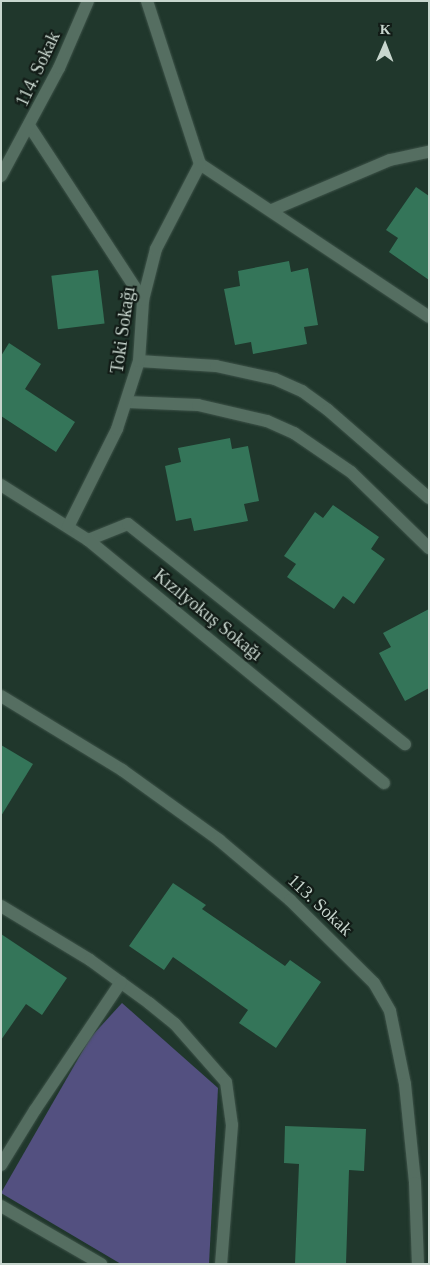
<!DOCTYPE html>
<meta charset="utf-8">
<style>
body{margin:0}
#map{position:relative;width:430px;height:1265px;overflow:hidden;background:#20372c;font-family:Georgia,serif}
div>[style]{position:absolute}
.green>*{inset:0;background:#535080}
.building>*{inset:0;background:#347559;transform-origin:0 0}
.roads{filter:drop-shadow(0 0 1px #3d5248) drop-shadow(0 0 1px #3d5248)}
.lane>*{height:12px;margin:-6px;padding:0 6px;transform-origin:6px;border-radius:6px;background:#556e61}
.street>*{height:12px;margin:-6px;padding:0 6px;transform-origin:6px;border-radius:6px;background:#556e61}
span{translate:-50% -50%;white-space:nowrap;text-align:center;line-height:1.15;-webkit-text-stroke:4.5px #121c17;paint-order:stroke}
.street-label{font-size:18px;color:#c8d6ce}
.frame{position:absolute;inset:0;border:2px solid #c8d6ce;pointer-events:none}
.north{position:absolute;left:360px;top:20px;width:50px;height:50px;-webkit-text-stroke:4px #121c17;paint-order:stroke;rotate:1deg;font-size:14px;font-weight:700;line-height:20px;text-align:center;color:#c8d6ce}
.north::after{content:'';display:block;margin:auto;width:18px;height:22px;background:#c8d6ce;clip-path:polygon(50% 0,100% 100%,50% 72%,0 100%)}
</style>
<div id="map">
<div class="green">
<div style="clip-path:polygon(122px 1003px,218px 1088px,209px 1264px,121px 1264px,1px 1193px,90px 1038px)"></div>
</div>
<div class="building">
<div style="clip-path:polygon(416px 187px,429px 196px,429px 280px,389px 252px,398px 238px,386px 230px)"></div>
<div style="clip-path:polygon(289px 261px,291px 272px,308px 268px,318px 325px,304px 327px,307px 344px,253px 354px,251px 342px,235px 345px,224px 289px,240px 286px,238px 271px)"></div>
<div style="left:98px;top:270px;width:54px;height:47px;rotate:83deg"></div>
<div style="clip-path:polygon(9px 343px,41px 364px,25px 389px,75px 422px,56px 452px,1px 416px,1px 356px)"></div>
<div style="clip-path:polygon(230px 438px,232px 449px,248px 446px,259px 501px,244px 504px,248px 521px,194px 531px,191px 518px,176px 521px,165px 466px,181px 462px,178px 448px)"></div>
<div style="clip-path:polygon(333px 505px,379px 537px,371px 549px,385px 559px,354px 604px,343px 596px,334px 609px,287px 577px,296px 564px,284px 556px,315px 512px,323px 518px)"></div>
<div style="clip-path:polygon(429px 609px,429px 688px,405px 701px,379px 653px,391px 647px,383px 633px)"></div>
<div style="clip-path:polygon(1px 745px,33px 764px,1px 816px)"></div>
<div style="clip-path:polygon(173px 883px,206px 905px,202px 909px,285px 966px,290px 960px,321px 982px,276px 1048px,239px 1023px,248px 1010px,203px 978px,173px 957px,164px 970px,129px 946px)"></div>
<div style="clip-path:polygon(1px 934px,67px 978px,42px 1015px,26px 1004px,1px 1040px)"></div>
<div style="clip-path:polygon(285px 1126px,366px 1129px,364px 1171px,349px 1170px,346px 1264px,295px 1264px,299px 1164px,284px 1163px)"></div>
</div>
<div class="roads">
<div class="lane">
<div style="left:272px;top:210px;width:128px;rotate:-23deg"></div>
<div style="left:390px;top:160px;width:40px;rotate:-12deg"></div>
<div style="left:88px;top:540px;width:43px;rotate:-21.8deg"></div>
<div style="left:128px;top:524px;width:354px;rotate:38.5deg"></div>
</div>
<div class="street">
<div style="left:147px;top:1px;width:171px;rotate:72deg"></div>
<div style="left:200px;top:164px;width:275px;rotate:33.7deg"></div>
<div style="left:30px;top:127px;width:207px;rotate:56.8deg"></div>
<div style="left:1px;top:176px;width:123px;rotate:-61.8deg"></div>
<div style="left:59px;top:68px;width:73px;rotate:-66.6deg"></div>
<div style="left:139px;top:361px;width:77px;rotate:3.7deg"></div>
<div style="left:216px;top:366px;width:60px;rotate:12.4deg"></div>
<div style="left:275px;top:379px;width:30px;rotate:24deg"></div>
<div style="left:302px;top:391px;width:32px;rotate:36deg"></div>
<div style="left:328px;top:410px;width:134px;rotate:41.1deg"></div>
<div style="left:127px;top:402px;width:71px;rotate:2.4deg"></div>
<div style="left:198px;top:405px;width:71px;rotate:13.1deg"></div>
<div style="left:267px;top:421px;width:30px;rotate:24deg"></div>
<div style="left:294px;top:433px;width:69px;rotate:34.4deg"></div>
<div style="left:351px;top:472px;width:109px;rotate:44.3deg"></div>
<div style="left:1px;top:485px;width:103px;rotate:32.3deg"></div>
<div style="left:88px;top:540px;width:383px;rotate:39.4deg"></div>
<div style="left:68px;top:527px;width:110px;rotate:-63.4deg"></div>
<div style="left:117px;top:429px;width:71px;rotate:-72.1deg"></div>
<div style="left:139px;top:361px;width:61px;rotate:-86.2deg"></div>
<div style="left:143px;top:300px;width:53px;rotate:-75.7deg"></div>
<div style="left:156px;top:249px;width:96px;rotate:-62.6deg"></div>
<div style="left:1px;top:696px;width:142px;rotate:31.4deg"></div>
<div style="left:122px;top:770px;width:120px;rotate:35.8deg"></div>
<div style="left:219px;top:840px;width:93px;rotate:40.2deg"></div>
<div style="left:290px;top:900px;width:118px;rotate:44.7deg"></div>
<div style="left:374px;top:983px;width:32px;rotate:60deg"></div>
<div style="left:390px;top:1011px;width:75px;rotate:78.4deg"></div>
<div style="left:405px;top:1084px;width:100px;rotate:84.2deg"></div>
<div style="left:415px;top:1183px;width:81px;rotate:87.9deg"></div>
<div style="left:1px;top:906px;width:104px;rotate:31.2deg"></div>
<div style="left:90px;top:960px;width:73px;rotate:36.1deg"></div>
<div style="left:149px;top:1003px;width:33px;rotate:39deg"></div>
<div style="left:175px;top:1024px;width:77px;rotate:48.7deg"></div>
<div style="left:226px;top:1082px;width:43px;rotate:82.1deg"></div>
<div style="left:232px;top:1125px;width:139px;rotate:94.5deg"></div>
<div style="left:1px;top:1165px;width:65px;rotate:-58.3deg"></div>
<div style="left:35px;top:1110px;width:154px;rotate:-56.1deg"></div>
<div style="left:1px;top:1206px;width:116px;rotate:30.1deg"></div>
</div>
</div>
<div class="street-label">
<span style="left:38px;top:69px;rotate:-65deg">114. Sokak</span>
<span style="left:123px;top:330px;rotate:-82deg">Toki Sokağı</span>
<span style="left:208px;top:615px;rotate:39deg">Kızılyokuş Sokağı</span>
<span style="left:320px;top:905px;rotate:43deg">113. Sokak</span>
</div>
<div class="frame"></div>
<div class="north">K</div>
</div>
